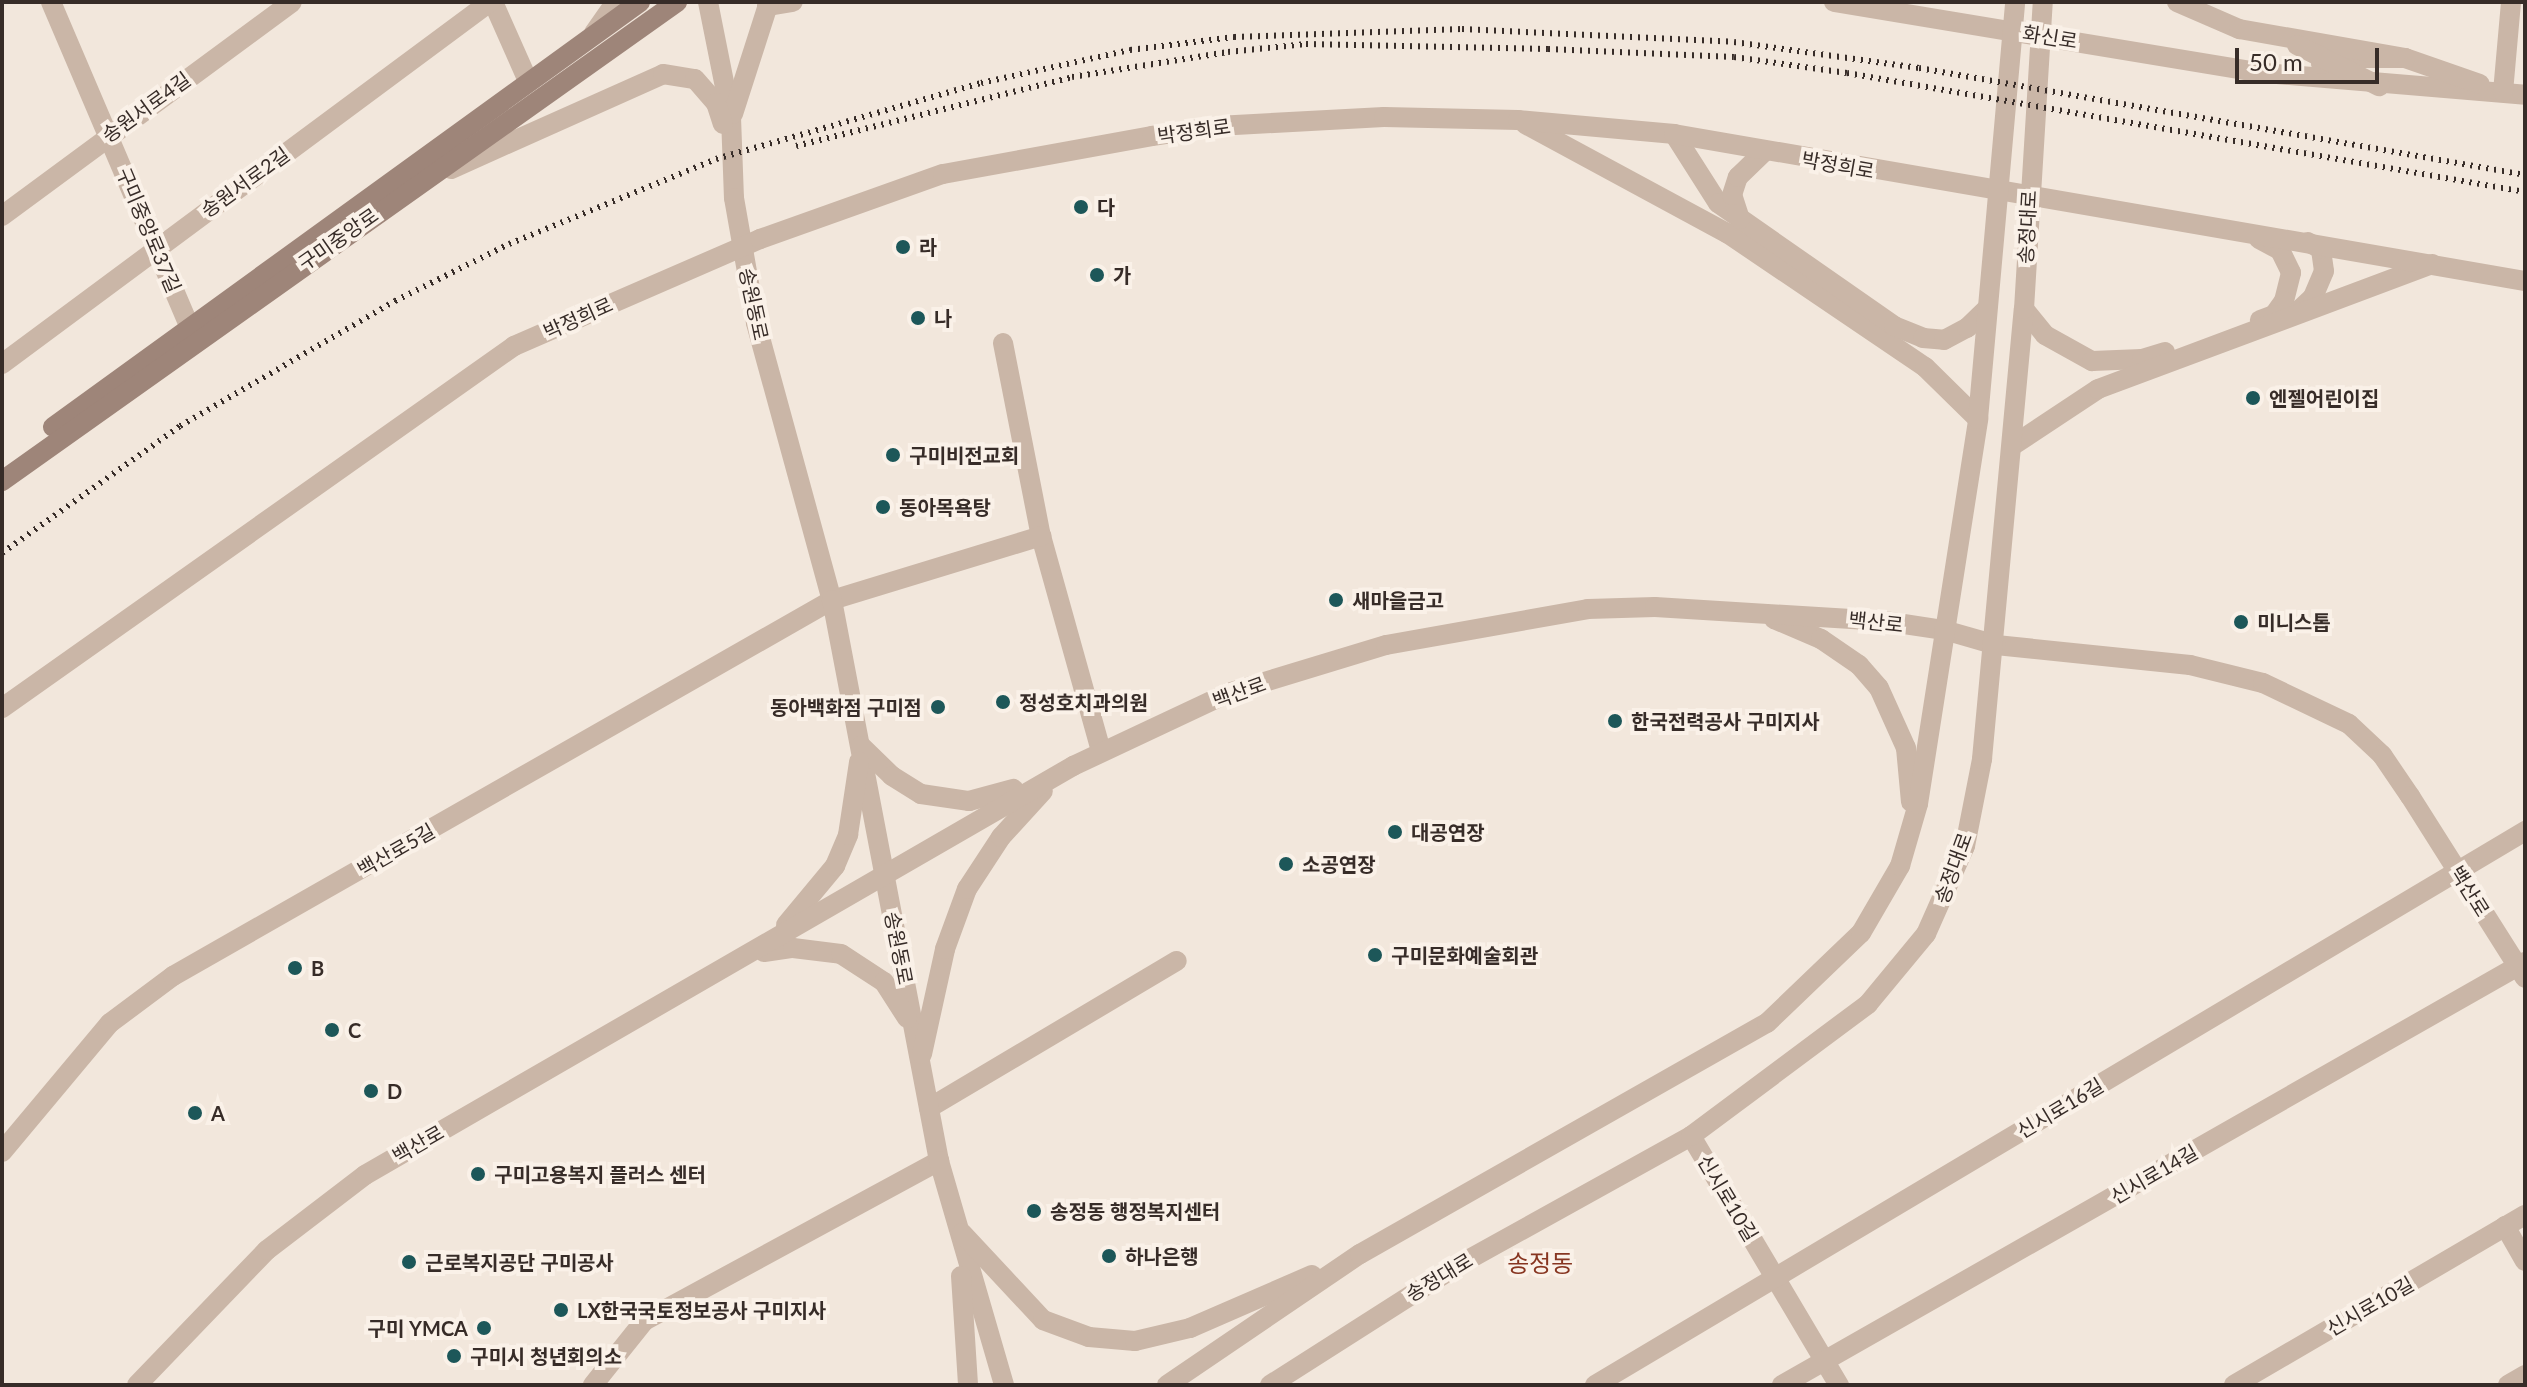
<!DOCTYPE html>
<meta charset="utf-8">
<style>
body{margin:0}
#map{position:relative;width:2527px;height:1387px;overflow:hidden;background:#f2e7dc;font-family:Lato,"Noto Sans KR",sans-serif}
div>[style]{position:absolute}
.minor>*{height:20px;margin:-10px;padding:0 10px;transform-origin:10px;border-radius:10px;background:#cab6a7}
.tertiary>*{height:20px;margin:-10px;padding:0 10px;transform-origin:10px;border-radius:10px;background:#cab6a7}
.secondary>*{height:20px;margin:-10px;padding:0 10px;transform-origin:10px;border-radius:10px;background:#9e8579}
.rail>*{height:6px;margin-top:-3px;transform-origin:0;background:repeating-linear-gradient(90deg,#372c28 0 2px,transparent 0 8px)}
.dots>*{width:22px;height:22px;translate:-50% -50%;box-sizing:border-box;border:4px solid #faf1e8;border-radius:50%}
span{translate:-50% -50%;white-space:nowrap;text-align:center;line-height:1.15;-webkit-text-stroke:8px #faf1e8;paint-order:stroke}
.street-label{font-size:20px;color:#372c28}
.poi-label{font-size:20px;color:#372c28;font-weight:700}
.left{translate:0 -50%;text-align:left}
.right{translate:-100% -50%;text-align:right}
.quarter-label{font-size:24px;color:#873520}
.frame{position:absolute;inset:0;border:4px solid #372c28;pointer-events:none}
.scale{position:absolute;left:2235px;top:48px;width:144px;height:36px;box-sizing:border-box;border:4px solid #372c28;border-top:0;padding-left:10px;font-size:24px;line-height:28px;white-space:nowrap;color:#372c28;-webkit-text-stroke:6px #faf1e8;paint-order:stroke}
</style>
<div id="map">
<div class="minor">
<div style="left:51px;top:2px;width:352px;rotate:66.9deg"></div>
<div style="left:493px;top:2px;width:86px;rotate:66.1deg"></div>
<div style="left:1834px;top:2px;width:437px;rotate:9.4deg"></div>
<div style="left:2265px;top:73px;width:261px;rotate:4.8deg"></div>
<div style="left:767px;top:6px;width:26px;rotate:-9deg"></div>
<div style="left:2321px;top:64px;width:37px;rotate:-9deg"></div>
<div style="left:2358px;top:58px;width:47px"></div>
<div style="left:2405px;top:58px;width:79px;rotate:19.1deg"></div>
<div style="left:2503px;top:92px;width:90px;rotate:-84.9deg"></div>
<div style="left:2px;top:216px;width:360px;rotate:-36.4deg"></div>
<div style="left:1003px;top:343px;width:197px;rotate:78.9deg"></div>
<div style="left:1041px;top:536px;width:223px;rotate:74.4deg"></div>
<div style="left:2px;top:364px;width:608px;rotate:-36.57deg"></div>
<div style="left:1996px;top:645px;width:195px;rotate:5.9deg"></div>
<div style="left:2190px;top:665px;width:75px;rotate:13.9deg"></div>
<div style="left:2263px;top:683px;width:95px;rotate:25.5deg"></div>
<div style="left:2349px;top:724px;width:45px;rotate:43.2deg"></div>
<div style="left:2382px;top:755px;width:50px;rotate:55.7deg"></div>
<div style="left:2410px;top:796px;width:215px;rotate:57.7deg"></div>
<div style="left:929px;top:1108px;width:288px;rotate:-30.7deg"></div>
<div style="left:1691px;top:1136px;width:290px;rotate:59.3deg"></div>
<div style="left:2px;top:1152px;width:168px;rotate:-50.1deg"></div>
<div style="left:110px;top:1023px;width:79px;rotate:-36.7deg"></div>
<div style="left:173px;top:976px;width:759px;rotate:-29.71deg"></div>
<div style="left:832px;top:600px;width:219px;rotate:-17deg"></div>
<div style="left:2505px;top:1226px;width:40px;rotate:60.3deg"></div>
<div style="left:593px;top:1385px;width:82px;rotate:-51.4deg"></div>
<div style="left:644px;top:1321px;width:336px;rotate:-28.5deg"></div>
<div style="left:1595px;top:1385px;width:1083px;rotate:-30.78deg"></div>
<div style="left:1782px;top:1385px;width:855px;rotate:-29.65deg"></div>
<div style="left:2234px;top:1385px;width:337px;rotate:-30.3deg"></div>
<div style="left:2508px;top:1385px;width:20px;rotate:-30deg"></div>
</div>
<div class="tertiary">
<div style="left:708px;top:2px;width:117px;rotate:78.7deg"></div>
<div style="left:731px;top:117px;width:81px;rotate:87.9deg"></div>
<div style="left:734px;top:198px;width:127px;rotate:80deg"></div>
<div style="left:756px;top:323px;width:287px;rotate:74.7deg"></div>
<div style="left:832px;top:600px;width:571px;rotate:79.2deg"></div>
<div style="left:939px;top:1161px;width:233px;rotate:73.8deg"></div>
<div style="left:2177px;top:2px;width:68px;rotate:23.5deg"></div>
<div style="left:2239px;top:29px;width:169px;rotate:9.9deg"></div>
<div style="left:594px;top:33px;width:38px;rotate:-55deg"></div>
<div style="left:2297px;top:45px;width:92px;rotate:26.6deg"></div>
<div style="left:733px;top:114px;width:118px;rotate:-72.2deg"></div>
<div style="left:1525px;top:124px;width:230px;rotate:28.4deg"></div>
<div style="left:1727px;top:233px;width:239px;rotate:34.1deg"></div>
<div style="left:1925px;top:367px;width:74px;rotate:44.5deg"></div>
<div style="left:1674px;top:134px;width:82px;rotate:57.5deg"></div>
<div style="left:1718px;top:203px;width:215px;rotate:34.9deg"></div>
<div style="left:1894px;top:326px;width:31px;rotate:22deg"></div>
<div style="left:1923px;top:338px;width:21px;rotate:5deg"></div>
<div style="left:1944px;top:340px;width:26px;rotate:-28deg"></div>
<div style="left:1967px;top:328px;width:28px;rotate:-44deg"></div>
<div style="left:451px;top:169px;width:232px;rotate:-24.1deg"></div>
<div style="left:663px;top:74px;width:32px;rotate:9deg"></div>
<div style="left:695px;top:79px;width:32px;rotate:49deg"></div>
<div style="left:716px;top:103px;width:22px;rotate:72deg"></div>
<div style="left:1740px;top:219px;width:25px;rotate:-108deg"></div>
<div style="left:1732px;top:195px;width:19px;rotate:-72deg"></div>
<div style="left:1738px;top:177px;width:36px;rotate:-44deg"></div>
<div style="left:2259px;top:239px;width:24px;rotate:28deg"></div>
<div style="left:2280px;top:250px;width:25px;rotate:64deg"></div>
<div style="left:2291px;top:273px;width:29px;rotate:104deg"></div>
<div style="left:2284px;top:301px;width:17px;rotate:126deg"></div>
<div style="left:2274px;top:315px;width:15px;rotate:160deg"></div>
<div style="left:2024px;top:309px;width:33px;rotate:51deg"></div>
<div style="left:2045px;top:335px;width:54px;rotate:29deg"></div>
<div style="left:2092px;top:361px;width:50px;rotate:-2.3deg"></div>
<div style="left:2142px;top:359px;width:24px;rotate:-17deg"></div>
<div style="left:2297px;top:312px;width:22px;rotate:-43deg"></div>
<div style="left:2313px;top:297px;width:28px;rotate:-67deg"></div>
<div style="left:2324px;top:271px;width:22px;rotate:-98deg"></div>
<div style="left:2321px;top:249px;width:15px;rotate:-152deg"></div>
<div style="left:2012px;top:446px;width:103px;rotate:-33.5deg"></div>
<div style="left:2098px;top:389px;width:357px;rotate:-20.5deg"></div>
<div style="left:1774px;top:619px;width:51px;rotate:23.1deg"></div>
<div style="left:1821px;top:639px;width:46px;rotate:34.4deg"></div>
<div style="left:1859px;top:665px;width:30px;rotate:49deg"></div>
<div style="left:1879px;top:688px;width:66px;rotate:65.8deg"></div>
<div style="left:1906px;top:748px;width:54px;rotate:84.7deg"></div>
<div style="left:2px;top:708px;width:627px;rotate:-35.26deg"></div>
<div style="left:514px;top:346px;width:268px;rotate:-23.5deg"></div>
<div style="left:760px;top:239px;width:194px;rotate:-19.6deg"></div>
<div style="left:943px;top:174px;width:212px;rotate:-10.3deg"></div>
<div style="left:1152px;top:136px;width:66px;rotate:-8.7deg"></div>
<div style="left:1217px;top:126px;width:167px;rotate:-3.1deg"></div>
<div style="left:1384px;top:117px;width:134px;rotate:1.3deg"></div>
<div style="left:1518px;top:120px;width:157px;rotate:5.1deg"></div>
<div style="left:1674px;top:134px;width:864px;rotate:9.8deg"></div>
<div style="left:861px;top:746px;width:43px;rotate:44.1deg"></div>
<div style="left:892px;top:776px;width:34px;rotate:32deg"></div>
<div style="left:921px;top:794px;width:49px;rotate:8.3deg"></div>
<div style="left:969px;top:801px;width:46px;rotate:-15.3deg"></div>
<div style="left:786px;top:925px;width:77px;rotate:-50.3deg"></div>
<div style="left:835px;top:866px;width:34px;rotate:-67deg"></div>
<div style="left:848px;top:835px;width:74px;rotate:-81.4deg"></div>
<div style="left:764px;top:952px;width:29px;rotate:-8deg"></div>
<div style="left:793px;top:948px;width:48px;rotate:7.1deg"></div>
<div style="left:841px;top:954px;width:51px;rotate:33.1deg"></div>
<div style="left:884px;top:982px;width:43px;rotate:57.4deg"></div>
<div style="left:922px;top:1054px;width:107px;rotate:-77.6deg"></div>
<div style="left:945px;top:949px;width:64px;rotate:-69.9deg"></div>
<div style="left:967px;top:889px;width:62px;rotate:-56.8deg"></div>
<div style="left:1001px;top:837px;width:62px;rotate:-47.6deg"></div>
<div style="left:962px;top:1233px;width:119px;rotate:47deg"></div>
<div style="left:1043px;top:1320px;width:49px;rotate:20.3deg"></div>
<div style="left:1089px;top:1337px;width:46px;rotate:5deg"></div>
<div style="left:1135px;top:1341px;width:57px;rotate:-13.3deg"></div>
<div style="left:1190px;top:1328px;width:133px;rotate:-23.5deg"></div>
<div style="left:961px;top:1276px;width:109px;rotate:86.3deg"></div>
<div style="left:137px;top:1385px;width:187px;rotate:-46.1deg"></div>
<div style="left:267px;top:1250px;width:123px;rotate:-37.4deg"></div>
<div style="left:365px;top:1175px;width:818px;rotate:-30.01deg"></div>
<div style="left:1073px;top:766px;width:171px;rotate:-25.2deg"></div>
<div style="left:1228px;top:693px;width:165px;rotate:-16.9deg"></div>
<div style="left:1386px;top:645px;width:205px;rotate:-10.1deg"></div>
<div style="left:1588px;top:609px;width:67px;rotate:-1.7deg"></div>
<div style="left:1655px;top:607px;width:229px;rotate:3.5deg"></div>
<div style="left:1884px;top:621px;width:61px;rotate:8.5deg"></div>
<div style="left:1944px;top:630px;width:54px;rotate:16.1deg"></div>
<div style="left:1167px;top:1385px;width:233px;rotate:-34.2deg"></div>
<div style="left:1360px;top:1254px;width:468px;rotate:-29.6deg"></div>
<div style="left:1767px;top:1023px;width:130px;rotate:-43.8deg"></div>
<div style="left:1861px;top:933px;width:78px;rotate:-59.8deg"></div>
<div style="left:1900px;top:866px;width:65px;rotate:-73.8deg"></div>
<div style="left:1918px;top:804px;width:390px;rotate:-81.1deg"></div>
<div style="left:1978px;top:419px;width:419px;rotate:-84.9deg"></div>
<div style="left:1270px;top:1385px;width:219px;rotate:-32.5deg"></div>
<div style="left:1455px;top:1267px;width:270px;rotate:-29deg"></div>
<div style="left:1691px;top:1136px;width:221px;rotate:-36.7deg"></div>
<div style="left:1868px;top:1004px;width:91px;rotate:-50.4deg"></div>
<div style="left:1926px;top:934px;width:96px;rotate:-66.1deg"></div>
<div style="left:1965px;top:846px;width:89px;rotate:-78.9deg"></div>
<div style="left:1982px;top:759px;width:452px;rotate:-84.7deg"></div>
<div style="left:2024px;top:309px;width:308px;rotate:-86.5deg"></div>
</div>
<div class="secondary">
<div style="left:53px;top:427px;width:725px;rotate:-35.91deg"></div>
<div style="left:2px;top:481px;width:828px;rotate:-35.36deg"></div>
</div>
<div class="rail">
<div style="left:796px;top:146px;width:284px;rotate:-14deg"></div>
<div style="left:1072px;top:77px;width:158px;rotate:-9.1deg"></div>
<div style="left:1228px;top:52px;width:78px;rotate:-5.9deg"></div>
<div style="left:1306px;top:44px;width:242px;rotate:1.2deg"></div>
<div style="left:1548px;top:49px;width:186px;rotate:2.5deg"></div>
<div style="left:1734px;top:57px;width:114px;rotate:8.1deg"></div>
<div style="left:1847px;top:73px;width:688px;rotate:9.95deg"></div>
<div style="left:2px;top:553px;width:219px;rotate:-35.5deg"></div>
<div style="left:180px;top:426px;width:249px;rotate:-30.2deg"></div>
<div style="left:395px;top:301px;width:127px;rotate:-26.6deg"></div>
<div style="left:509px;top:244px;width:224px;rotate:-22.3deg"></div>
<div style="left:716px;top:159px;width:276px;rotate:-16deg"></div>
<div style="left:981px;top:83px;width:153px;rotate:-12.5deg"></div>
<div style="left:1130px;top:50px;width:105px;rotate:-7.1deg"></div>
<div style="left:1234px;top:37px;width:228px;rotate:-2deg"></div>
<div style="left:1462px;top:29px;width:272px;rotate:2.7deg"></div>
<div style="left:1734px;top:42px;width:187px;rotate:8deg"></div>
<div style="left:1919px;top:68px;width:615px;rotate:10.01deg"></div>
</div>
<div class="dots">
<div style="left:1081px;top:207px;background:#1d5759"></div>
<div style="left:903px;top:247px;background:#1d5759"></div>
<div style="left:1097px;top:275px;background:#1d5759"></div>
<div style="left:918px;top:318px;background:#1d5759"></div>
<div style="left:2253px;top:398px;background:#1d5759"></div>
<div style="left:893px;top:455px;background:#1d5759"></div>
<div style="left:883px;top:507px;background:#1d5759"></div>
<div style="left:1336px;top:600px;background:#1d5759"></div>
<div style="left:2241px;top:622px;background:#1d5759"></div>
<div style="left:1003px;top:702px;background:#1d5759"></div>
<div style="left:938px;top:707px;background:#1d5759"></div>
<div style="left:1615px;top:721px;background:#1d5759"></div>
<div style="left:1395px;top:832px;background:#1d5759"></div>
<div style="left:1286px;top:864px;background:#1d5759"></div>
<div style="left:1375px;top:955px;background:#1d5759"></div>
<div style="left:295px;top:968px;background:#1d5759"></div>
<div style="left:332px;top:1030px;background:#1d5759"></div>
<div style="left:371px;top:1091px;background:#1d5759"></div>
<div style="left:195px;top:1113px;background:#1d5759"></div>
<div style="left:478px;top:1174px;background:#1d5759"></div>
<div style="left:1034px;top:1211px;background:#1d5759"></div>
<div style="left:1109px;top:1256px;background:#1d5759"></div>
<div style="left:409px;top:1262px;background:#1d5759"></div>
<div style="left:561px;top:1310px;background:#1d5759"></div>
<div style="left:484px;top:1328px;background:#1d5759"></div>
<div style="left:454px;top:1356px;background:#1d5759"></div>
</div>
<div class="street-label">
<span style="left:2050px;top:37px;rotate:9deg">화신로</span>
<span style="left:146px;top:107px;rotate:-36deg">송원서로4길</span>
<span style="left:1194px;top:131px;rotate:-8deg">박정희로</span>
<span style="left:1838px;top:165px;rotate:10deg">박정희로</span>
<span style="left:245px;top:182px;rotate:-36deg">송원서로2길</span>
<span style="left:2027px;top:227px;rotate:-87deg">송정대로</span>
<span style="left:149px;top:230px;rotate:67deg">구미중앙로37길</span>
<span style="left:338px;top:239px;rotate:-35deg">구미중앙로</span>
<span style="left:754px;top:304px;rotate:78deg">송원동로</span>
<span style="left:578px;top:318px;rotate:-24deg">박정희로</span>
<span style="left:1876px;top:622px;rotate:6deg">백산로</span>
<span style="left:1239px;top:692px;rotate:-20deg">백산로</span>
<span style="left:396px;top:850px;rotate:-30deg">백산로5길</span>
<span style="left:1953px;top:868px;rotate:-70deg">송정대로</span>
<span style="left:2470px;top:891px;rotate:58deg">백산로</span>
<span style="left:899px;top:948px;rotate:79deg">송원동로</span>
<span style="left:2060px;top:1108px;rotate:-31deg">신시로16길</span>
<span style="left:418px;top:1144px;rotate:-30deg">백산로</span>
<span style="left:2154px;top:1174px;rotate:-30deg">신시로14길</span>
<span style="left:1728px;top:1198px;rotate:59deg">신시로10길</span>
<span style="left:1439px;top:1277px;rotate:-31deg">송정대로</span>
<span style="left:2370px;top:1306px;rotate:-30deg">신시로10길</span>
</div>
<div class="poi-label">
<span class="left" style="left:1097px;top:207px">다</span>
<span class="left" style="left:919px;top:247px">라</span>
<span class="left" style="left:1113px;top:275px">가</span>
<span class="left" style="left:934px;top:318px">나</span>
<span class="left" style="left:2269px;top:398px">엔젤어린이집</span>
<span class="left" style="left:909px;top:455px">구미비전교회</span>
<span class="left" style="left:899px;top:507px">동아목욕탕</span>
<span class="left" style="left:1352px;top:600px">새마을금고</span>
<span class="left" style="left:2257px;top:622px">미니스톱</span>
<span class="left" style="left:1019px;top:702px">정성호치과의원</span>
<span class="right" style="left:922px;top:707px">동아백화점 구미점</span>
<span class="left" style="left:1631px;top:721px">한국전력공사 구미지사</span>
<span class="left" style="left:1411px;top:832px">대공연장</span>
<span class="left" style="left:1302px;top:864px">소공연장</span>
<span class="left" style="left:1391px;top:955px">구미문화예술회관</span>
<span class="left" style="left:311px;top:968px">B</span>
<span class="left" style="left:348px;top:1030px">C</span>
<span class="left" style="left:387px;top:1091px">D</span>
<span class="left" style="left:211px;top:1113px">A</span>
<span class="left" style="left:494px;top:1174px">구미고용복지 플러스 센터</span>
<span class="left" style="left:1050px;top:1211px">송정동 행정복지센터</span>
<span class="left" style="left:1125px;top:1256px">하나은행</span>
<span class="left" style="left:425px;top:1262px">근로복지공단 구미공사</span>
<span class="left" style="left:577px;top:1310px">LX한국국토정보공사 구미지사</span>
<span class="right" style="left:468px;top:1328px">구미 YMCA</span>
<span class="left" style="left:470px;top:1356px">구미시 청년회의소</span>
</div>
<div class="quarter-label">
<span style="left:1540px;top:1263px">송정동</span>
</div>
<div class="frame"></div>
<div class="scale">50 m</div>
</div>
